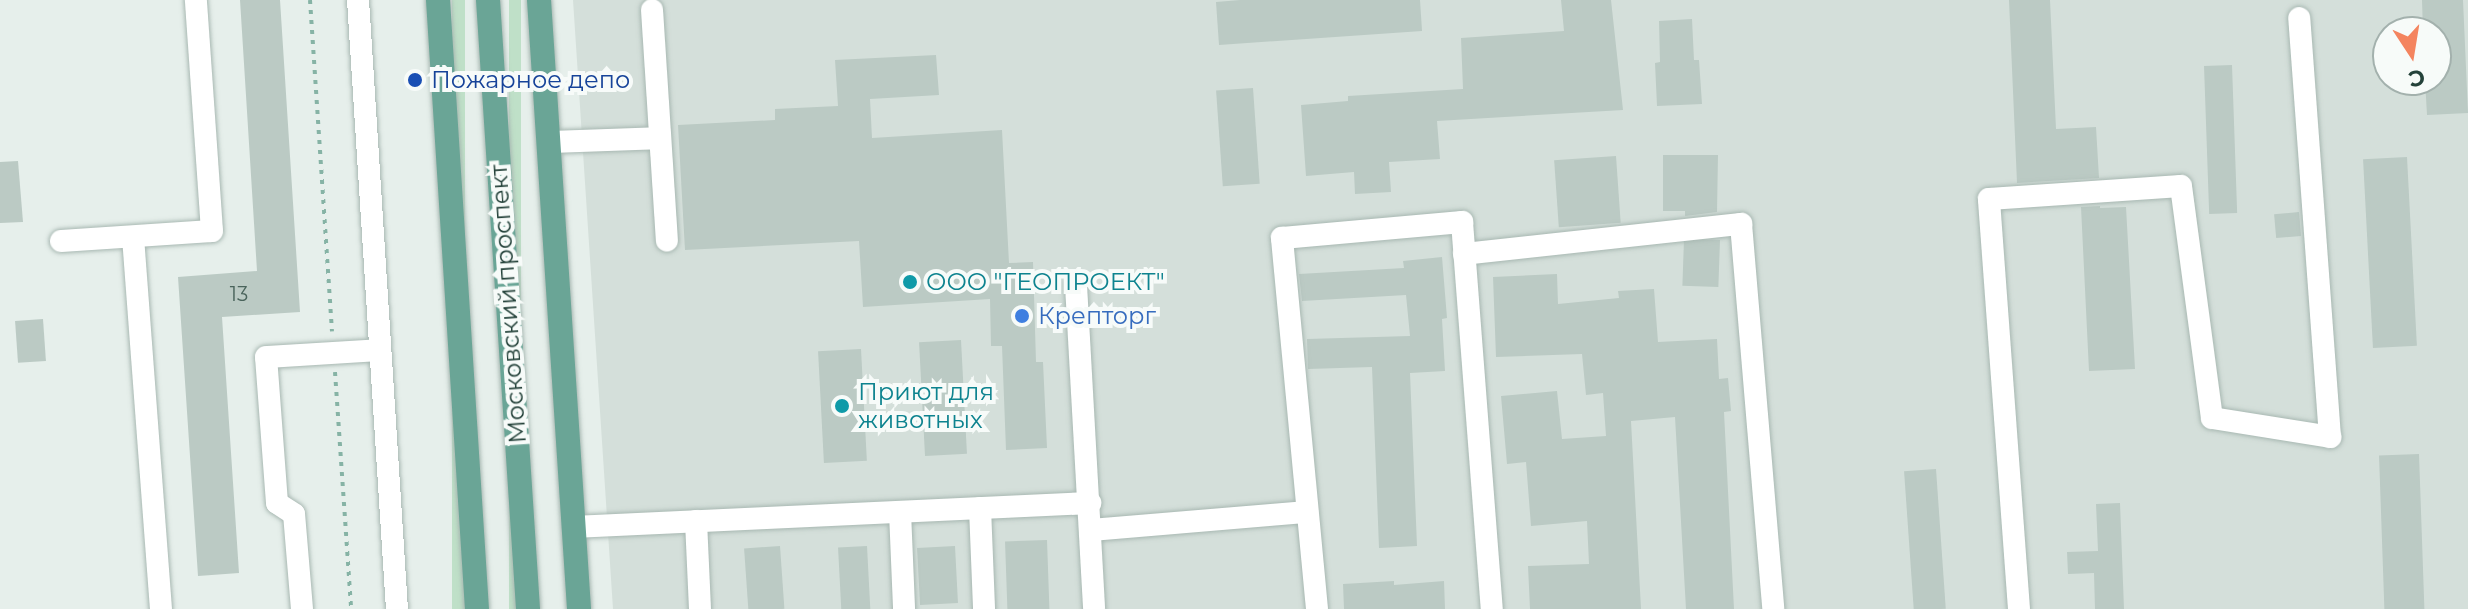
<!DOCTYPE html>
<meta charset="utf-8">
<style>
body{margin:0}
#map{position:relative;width:2468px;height:609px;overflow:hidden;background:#e6efeb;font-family:Montserrat,sans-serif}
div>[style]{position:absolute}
.built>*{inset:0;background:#d4dfda}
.green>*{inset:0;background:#bfe0c8;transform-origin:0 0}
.building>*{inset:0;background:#bbcac4;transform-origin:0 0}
.path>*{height:4px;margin-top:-2px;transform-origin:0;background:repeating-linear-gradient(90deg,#86b3a5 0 4px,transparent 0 10px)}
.roads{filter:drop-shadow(0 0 2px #a8b8b2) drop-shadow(0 0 2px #a8b8b2)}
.minor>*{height:22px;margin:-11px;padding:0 11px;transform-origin:11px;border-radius:11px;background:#fff}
.major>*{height:24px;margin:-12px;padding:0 12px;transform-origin:12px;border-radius:12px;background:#6aa596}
.dots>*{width:22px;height:22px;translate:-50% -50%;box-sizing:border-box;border:4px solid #f7fbf9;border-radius:50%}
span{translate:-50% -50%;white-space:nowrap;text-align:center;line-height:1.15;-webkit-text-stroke:8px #f7fbf9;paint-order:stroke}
.number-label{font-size:20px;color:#4a645c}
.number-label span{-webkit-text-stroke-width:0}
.transit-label{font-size:24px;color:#164399}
.left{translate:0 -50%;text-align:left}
.culture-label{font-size:24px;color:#0d838f}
.street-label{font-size:24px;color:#24423a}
.shop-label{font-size:24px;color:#366cbe}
.north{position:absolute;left:2372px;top:16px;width:80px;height:80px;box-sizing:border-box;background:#f7fbf9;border:2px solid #a3b1ad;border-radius:50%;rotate:168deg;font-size:22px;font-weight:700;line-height:32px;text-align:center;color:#24423a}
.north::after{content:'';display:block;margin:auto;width:28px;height:36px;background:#f4845f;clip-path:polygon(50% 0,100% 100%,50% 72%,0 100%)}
</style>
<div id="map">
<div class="built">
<div style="clip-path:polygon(evenodd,573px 0,2468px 0,2468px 609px,613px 609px,573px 0,2388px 32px,2436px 32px,2436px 80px,2388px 80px,2388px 32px)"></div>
</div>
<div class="green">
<div style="left:452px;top:0;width:13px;height:610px"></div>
<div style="left:509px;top:0;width:12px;height:610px"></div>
</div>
<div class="building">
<div style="clip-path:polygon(240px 0,280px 0,300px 312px,222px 317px,239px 573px,198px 576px,178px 277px,257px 271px)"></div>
<div style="clip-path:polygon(1240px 0,1420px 0,1422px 31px,1219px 45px,1216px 2px)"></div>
<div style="clip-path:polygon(1561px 0,1611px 0,1623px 110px,1437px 121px,1440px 159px,1389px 162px,1391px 192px,1355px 194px,1354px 172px,1306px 176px,1301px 105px,1348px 101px,1348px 96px,1463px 89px,1461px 38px,1564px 31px)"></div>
<div style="clip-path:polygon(2009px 0,2050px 0,2056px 129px,2096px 127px,2099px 178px,2017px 183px)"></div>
<div style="clip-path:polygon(2422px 0,2463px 0,2468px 113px,2427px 115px,2425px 80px,2436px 80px,2436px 32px,2423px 32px)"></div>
<div style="clip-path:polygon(1692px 19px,1694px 60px,1699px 60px,1702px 104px,1657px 106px,1655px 63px,1660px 62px,1659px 21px)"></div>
<div style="clip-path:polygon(936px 55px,939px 95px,870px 99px,872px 138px,1002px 130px,1009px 263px,1033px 262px,1036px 362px,1043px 362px,1047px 448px,1006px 450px,1002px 346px,991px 346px,990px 299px,863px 307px,859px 241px,685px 250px,678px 125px,775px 120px,775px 109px,838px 106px,835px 60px)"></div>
<div style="left:2232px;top:65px;width:148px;height:28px;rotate:88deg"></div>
<div style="left:1253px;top:88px;width:96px;height:37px;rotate:86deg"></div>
<div style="clip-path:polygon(1663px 155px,1718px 155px,1717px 212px,1685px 216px,1685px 211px,1663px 211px)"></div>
<div style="left:1616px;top:156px;width:67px;height:62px;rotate:86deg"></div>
<div style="left:2407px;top:157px;width:189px;height:44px;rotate:87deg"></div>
<div style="clip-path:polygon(18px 161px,23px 222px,0 223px,0 162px)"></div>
<div style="clip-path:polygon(2100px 206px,2100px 208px,2126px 207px,2135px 369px,2089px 371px,2081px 207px)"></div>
<div style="left:2299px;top:212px;width:24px;height:25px;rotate:85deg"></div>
<div style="left:1720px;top:240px;width:47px;height:36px;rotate:92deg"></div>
<div style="clip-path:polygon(1442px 257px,1447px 318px,1442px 319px,1445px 371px,1410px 373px,1417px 546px,1379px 548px,1372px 367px,1308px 369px,1307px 339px,1410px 336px,1406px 295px,1302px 301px,1299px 274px,1404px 268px,1403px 261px)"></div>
<div style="clip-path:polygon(1557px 274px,1558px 304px,1619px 298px,1618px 291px,1654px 289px,1658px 342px,1717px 339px,1719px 379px,1728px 378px,1731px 411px,1724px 412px,1734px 609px,1686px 609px,1675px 417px,1631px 421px,1641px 609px,1530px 609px,1528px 566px,1589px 564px,1587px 521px,1531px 526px,1526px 462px,1507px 464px,1501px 396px,1557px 391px,1562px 439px,1606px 436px,1603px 393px,1586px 395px,1582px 354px,1496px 357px,1493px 277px)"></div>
<div style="left:43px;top:319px;width:42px;height:28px;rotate:86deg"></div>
<div style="left:961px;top:340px;width:114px;height:42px;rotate:87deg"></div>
<div style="left:861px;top:349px;width:112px;height:43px;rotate:87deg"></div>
<div style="left:2419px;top:454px;width:155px;height:40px;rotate:88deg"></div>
<div style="left:1936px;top:469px;width:140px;height:32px;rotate:86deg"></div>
<div style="clip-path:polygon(2120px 503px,2124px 609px,2095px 609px,2094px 573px,2068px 574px,2067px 552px,2098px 551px,2096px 504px)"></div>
<div style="left:1047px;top:540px;width:69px;height:42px;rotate:88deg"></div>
<div style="left:780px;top:546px;width:63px;height:36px;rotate:86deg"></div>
<div style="left:867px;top:546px;width:63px;height:29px;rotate:87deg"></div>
<div style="left:955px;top:546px;width:57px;height:38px;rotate:87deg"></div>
<div style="clip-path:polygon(1394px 581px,1394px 585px,1444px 581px,1445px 609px,1344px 609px,1343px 584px)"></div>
</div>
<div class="path">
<div style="left:310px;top:0;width:332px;rotate:86.2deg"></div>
<div style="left:335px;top:372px;width:238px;rotate:86.1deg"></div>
</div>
<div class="roads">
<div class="minor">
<div style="left:358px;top:0;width:610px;rotate:86.34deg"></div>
<div style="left:652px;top:10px;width:231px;rotate:86.3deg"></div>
<div style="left:548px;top:142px;width:112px;rotate:-2deg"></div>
<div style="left:133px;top:237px;width:373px;rotate:85.7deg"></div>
<div style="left:61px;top:241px;width:151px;rotate:-3.8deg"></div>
<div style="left:212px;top:231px;width:232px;rotate:-94deg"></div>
<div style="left:1464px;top:254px;width:279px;rotate:-6.2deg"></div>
<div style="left:1741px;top:224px;width:386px;rotate:85.2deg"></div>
<div style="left:1076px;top:285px;width:324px;rotate:86.8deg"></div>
<div style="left:980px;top:508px;width:101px;rotate:87.7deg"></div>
<div style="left:900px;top:512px;width:97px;rotate:87.6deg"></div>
<div style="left:696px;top:521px;width:88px;rotate:87.4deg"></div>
<div style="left:573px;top:527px;width:518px;rotate:-2.66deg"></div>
<div style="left:1091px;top:530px;width:217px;rotate:-4.8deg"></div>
<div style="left:302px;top:609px;width:95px;rotate:-94.8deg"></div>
<div style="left:294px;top:514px;width:20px;rotate:-147deg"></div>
<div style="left:277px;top:503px;width:146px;rotate:-94.3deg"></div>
<div style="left:266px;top:357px;width:114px;rotate:-3.5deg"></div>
<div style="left:1317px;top:609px;width:373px;rotate:-95.4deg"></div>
<div style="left:1282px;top:238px;width:181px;rotate:-5.1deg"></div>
<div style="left:1462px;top:222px;width:388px;rotate:85.6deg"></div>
<div style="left:2019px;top:609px;width:411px;rotate:-94.2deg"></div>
<div style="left:1989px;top:199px;width:192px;rotate:-3.9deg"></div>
<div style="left:2181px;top:186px;width:234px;rotate:82.4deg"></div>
<div style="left:2212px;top:418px;width:120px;rotate:9.1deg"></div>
<div style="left:2330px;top:437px;width:420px;rotate:-94.2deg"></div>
</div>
<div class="major">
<div style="left:438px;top:0;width:610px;rotate:86.34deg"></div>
<div style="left:488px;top:0;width:610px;rotate:86.24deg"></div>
<div style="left:539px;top:0;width:610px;rotate:86.24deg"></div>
</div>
</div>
<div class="dots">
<div style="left:415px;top:80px;background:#1a4fb4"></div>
<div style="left:910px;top:282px;background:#0f9aa8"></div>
<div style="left:1022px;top:316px;background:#3f7fe0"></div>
<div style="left:842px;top:406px;background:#0f9aa8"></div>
</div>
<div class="number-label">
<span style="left:239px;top:294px">13</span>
</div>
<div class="transit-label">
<span class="left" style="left:431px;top:80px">Пожарное депо</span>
</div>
<div class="culture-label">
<span class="left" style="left:926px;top:282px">ООО "ГЕОПРОЕКТ"</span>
<span class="left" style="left:858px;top:406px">Приют для<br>животных</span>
</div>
<div class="street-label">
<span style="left:508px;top:304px;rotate:-94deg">Московский проспект</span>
</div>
<div class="shop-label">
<span class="left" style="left:1038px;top:316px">Крепторг</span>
</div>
<div class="north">С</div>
</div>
